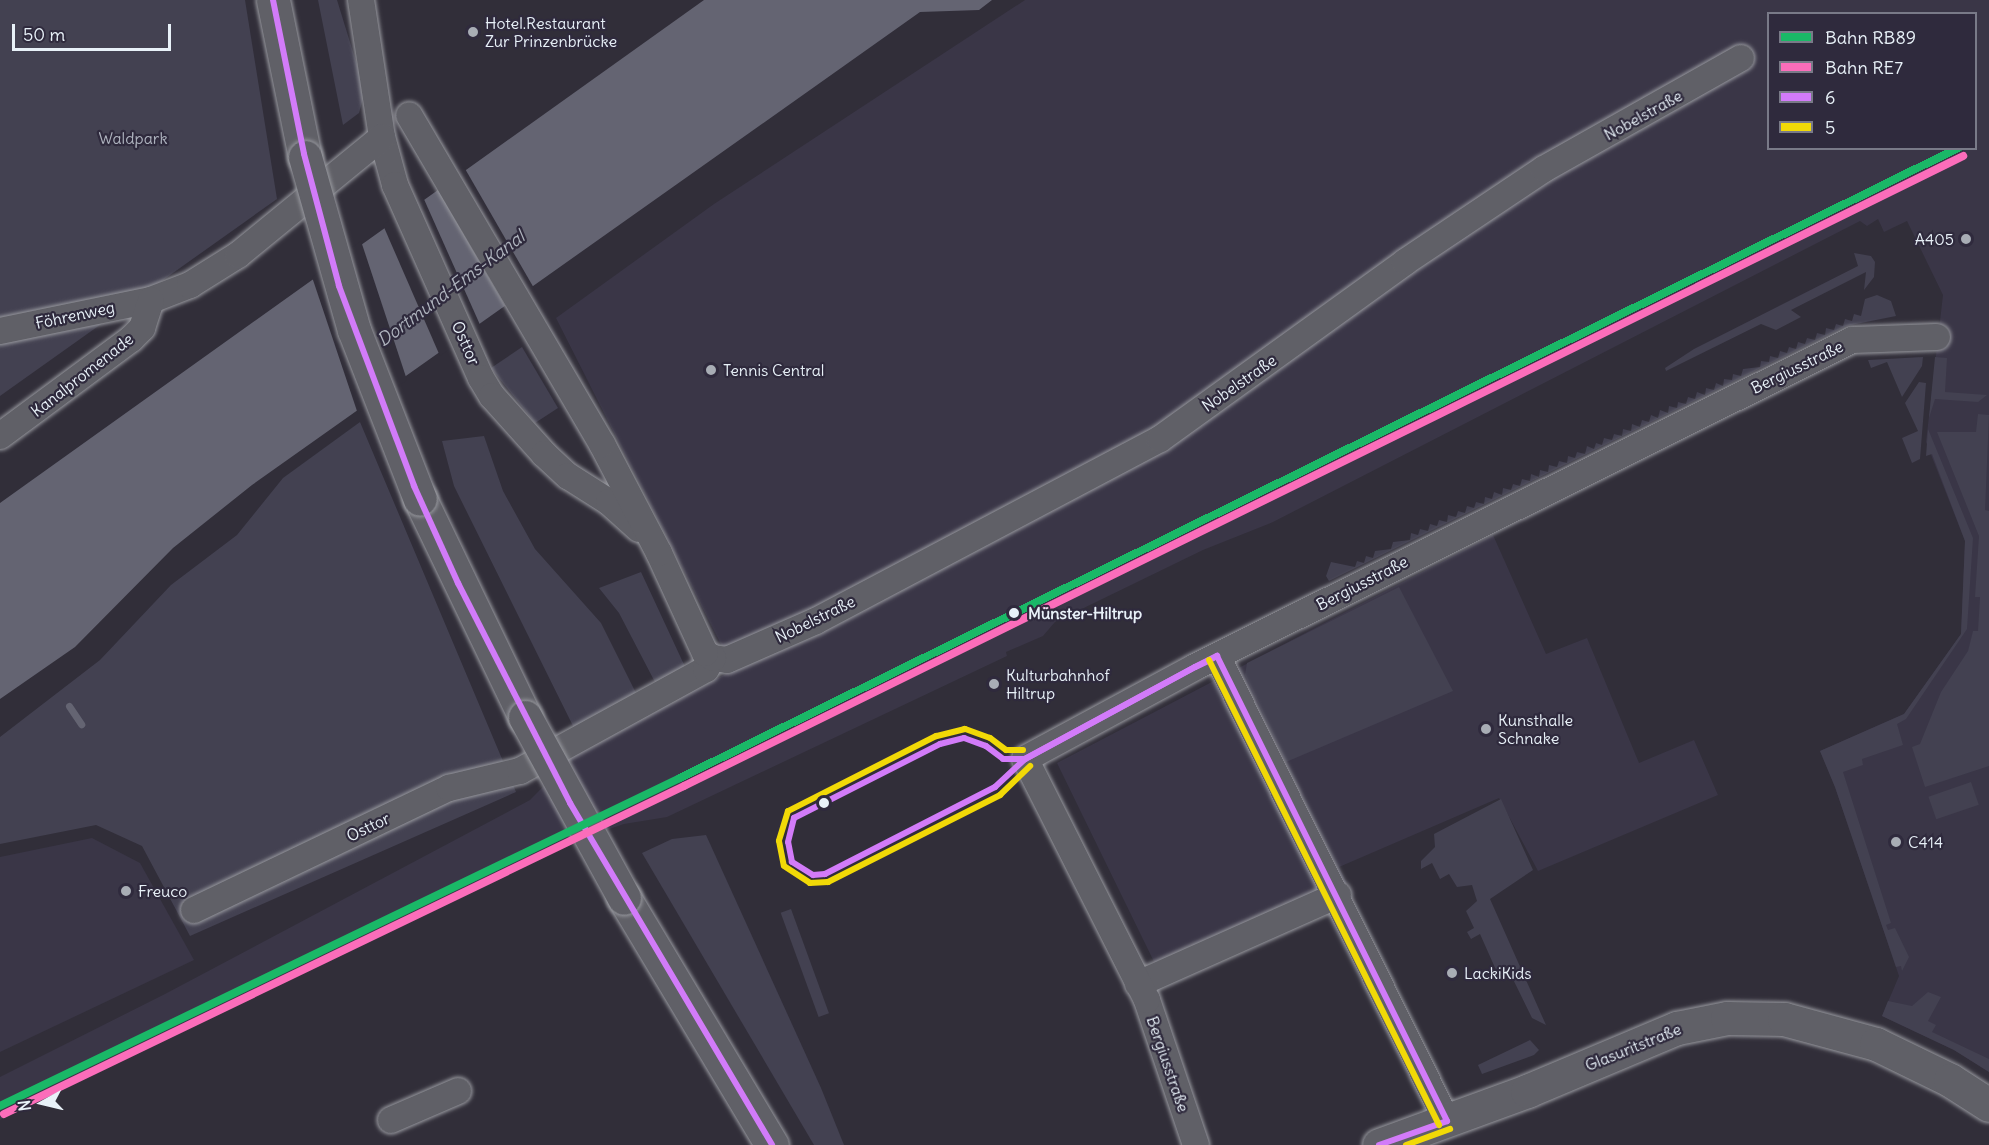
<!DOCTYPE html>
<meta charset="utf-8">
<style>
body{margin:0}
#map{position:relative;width:1989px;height:1145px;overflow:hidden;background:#312e39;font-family:Delius,sans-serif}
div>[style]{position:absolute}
.built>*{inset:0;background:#3a3647}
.green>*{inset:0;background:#434151;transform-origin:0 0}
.water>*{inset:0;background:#646472}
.pier>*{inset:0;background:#312e39;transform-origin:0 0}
.stream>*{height:7px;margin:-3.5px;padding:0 3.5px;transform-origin:3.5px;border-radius:3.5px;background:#646472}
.roads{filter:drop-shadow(0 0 2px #98999f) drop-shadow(0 0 2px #98999f)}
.street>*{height:26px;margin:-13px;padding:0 13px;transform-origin:13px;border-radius:13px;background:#606067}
.secondary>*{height:33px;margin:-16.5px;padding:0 16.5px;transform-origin:16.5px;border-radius:16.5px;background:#606067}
.bridges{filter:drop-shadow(0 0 2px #98999f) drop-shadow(0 0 2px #98999f)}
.secondary-bridge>*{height:33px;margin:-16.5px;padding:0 16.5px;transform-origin:16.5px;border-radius:16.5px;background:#606067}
.bus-1>*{height:6px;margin:-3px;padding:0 3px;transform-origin:3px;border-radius:3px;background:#d27bf9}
.bus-2>*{height:6px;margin:-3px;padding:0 3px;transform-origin:3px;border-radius:3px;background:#f1d907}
.rail-1>*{height:8px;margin:-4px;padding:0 4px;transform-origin:4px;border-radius:4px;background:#1ab867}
.rail-2>*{height:8px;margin:-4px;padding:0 4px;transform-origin:4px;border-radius:4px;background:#fb6dba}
.dots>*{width:16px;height:16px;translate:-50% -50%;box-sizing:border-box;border:3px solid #2f2a3d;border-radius:50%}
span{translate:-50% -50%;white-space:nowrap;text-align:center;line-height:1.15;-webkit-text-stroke:4.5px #2f2a3d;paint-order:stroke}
.poi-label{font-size:16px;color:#e8f1f8}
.left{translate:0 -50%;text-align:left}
.right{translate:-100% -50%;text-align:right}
.street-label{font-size:16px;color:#e8f1f8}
.park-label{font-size:16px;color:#afb4bf}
.stop-label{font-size:16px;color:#e8f1f8;font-weight:700}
.water-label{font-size:18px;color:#afb4be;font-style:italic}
.legend{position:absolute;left:1767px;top:12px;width:210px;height:138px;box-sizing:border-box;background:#2f2a3d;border:2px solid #797a88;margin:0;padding:8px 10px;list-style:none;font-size:18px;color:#e8f1f8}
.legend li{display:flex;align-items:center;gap:12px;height:30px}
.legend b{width:30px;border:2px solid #797a88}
.north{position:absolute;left:12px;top:1073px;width:60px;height:60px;-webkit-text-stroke:4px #2f2a3d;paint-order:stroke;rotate:262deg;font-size:16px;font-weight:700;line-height:24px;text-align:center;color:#e8f1f8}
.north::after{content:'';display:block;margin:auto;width:21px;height:27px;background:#e8f1f8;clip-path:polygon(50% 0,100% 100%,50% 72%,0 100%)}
.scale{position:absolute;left:12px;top:24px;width:159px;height:27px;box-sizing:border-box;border:3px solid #e8f1f8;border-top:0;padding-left:8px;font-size:18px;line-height:21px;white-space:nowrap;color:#e8f1f8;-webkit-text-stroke:4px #2f2a3d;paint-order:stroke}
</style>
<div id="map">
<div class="built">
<div style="clip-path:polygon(evenodd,1025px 0,1989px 0,1989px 1072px,1954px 1050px,1882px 1016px,1899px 976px,1835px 787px,1820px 751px,1904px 714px,1961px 634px,1965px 541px,1926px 442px,1943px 295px,1907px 221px,1884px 232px,1878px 219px,1867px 226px,1860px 221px,1273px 522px,1203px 550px,1055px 622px,1043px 636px,1006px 652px,1007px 656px,667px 817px,624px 824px,545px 851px,0 1120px,0 1077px,165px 994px,530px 800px,582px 747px,734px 670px,556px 318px,714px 204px,1025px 0,1768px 14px,1976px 14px,1976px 148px,1768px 148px,1768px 14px)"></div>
<div style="clip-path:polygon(1493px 535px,1546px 654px,1587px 638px,1639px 763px,1694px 740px,1718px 795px,1538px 871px,1499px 798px,1339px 867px,1348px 886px,1160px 974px,1057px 763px)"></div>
<div style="clip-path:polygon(92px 838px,140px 863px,194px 960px,0 1052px,0 857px)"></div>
</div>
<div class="green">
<div style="clip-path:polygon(0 0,245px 0,277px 199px,0 396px)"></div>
<div style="clip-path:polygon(318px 0,337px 0,365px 91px,359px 113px,343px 125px)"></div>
<div style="clip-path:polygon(1854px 253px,1871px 256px,1875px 262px,1874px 277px,1864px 290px,1866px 272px,1791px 310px,1801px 317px,1776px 330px,1761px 324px,1666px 371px,1665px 368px,1694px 349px,1858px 266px)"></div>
<div style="clip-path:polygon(1877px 295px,1891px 301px,1896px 316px,1846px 326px,1329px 581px,1326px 576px,1331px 562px,1355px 567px,1357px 561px,1364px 563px,1366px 556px,1373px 558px,1375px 551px,1391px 549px,1393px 542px,1410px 540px,1411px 533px,1418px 535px,1420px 529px,1428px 531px,1430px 524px,1437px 526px,1439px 520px,1447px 522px,1448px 515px,1456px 517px,1458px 511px,1465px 513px,1467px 506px,1474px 508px,1476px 502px,1484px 504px,1485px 497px,1492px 499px,1494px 492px,1502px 495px,1503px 488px,1511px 490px,1513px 484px,1520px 486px,1522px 479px,1530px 481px,1531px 474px,1539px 477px,1540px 470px,1548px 472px,1549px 465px,1557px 467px,1559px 461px,1567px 463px,1568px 456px,1575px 458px,1577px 452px,1585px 454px,1587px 446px,1594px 449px,1596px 443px,1602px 445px,1604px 438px,1612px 440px,1614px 434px,1622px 436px,1623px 429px,1631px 431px,1632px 424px,1640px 427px,1642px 420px,1649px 422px,1651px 415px,1658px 418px,1660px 410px,1668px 413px,1669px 406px,1677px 408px,1678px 402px,1686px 404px,1688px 397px,1695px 399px,1697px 392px,1705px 395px,1706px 388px,1714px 390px,1716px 383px,1723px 386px,1724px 379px,1732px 380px,1733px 374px,1741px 376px,1743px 369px,1760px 367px,1761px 361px,1769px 362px,1770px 356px,1778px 358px,1780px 351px,1787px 353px,1789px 347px,1796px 349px,1798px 342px,1805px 344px,1807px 338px,1815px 340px,1817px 333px,1825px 335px,1826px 328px,1834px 330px,1836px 324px,1843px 326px,1845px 319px,1852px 321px,1854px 314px,1861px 316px,1865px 299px)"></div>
<div style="clip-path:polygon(522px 347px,558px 408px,535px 423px,491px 368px)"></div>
<div style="clip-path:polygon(1923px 357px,1922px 366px,1902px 397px,1887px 362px,1871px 368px,1868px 360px)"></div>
<div style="clip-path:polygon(1935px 357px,1947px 358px,1945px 392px,1987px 395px,1978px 402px,1935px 399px,1929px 418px)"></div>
<div style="clip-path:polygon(1919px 382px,1926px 383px,1920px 459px,1912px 463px,1902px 438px,1918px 431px,1905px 403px)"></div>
<div style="clip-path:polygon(1978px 414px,1989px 415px,1985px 510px,1989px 511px,1989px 766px,1925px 787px,1912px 747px,1920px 744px,1941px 692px,1968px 651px,1973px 631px,1978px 631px,1980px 597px,1975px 597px,1979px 536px,1937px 432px,1976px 432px)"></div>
<div style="clip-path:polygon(360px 422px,516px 792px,190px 936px,142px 846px,96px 825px,0 844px,0 737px,100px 660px,171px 585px,237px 535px,283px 478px)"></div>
<div style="clip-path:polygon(1928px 429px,1973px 538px,1967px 629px,1906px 719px,1897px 724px,1903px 745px,1862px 759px,1863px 765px,1843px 772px,1891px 923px,1886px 925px,1888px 930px,1895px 928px,1909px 957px,1902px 971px,1901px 966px,1896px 967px,1835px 787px,1820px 751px,1904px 714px,1961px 634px,1965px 541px,1932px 454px,1926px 456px)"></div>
<div style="clip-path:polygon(484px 436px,503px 491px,535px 549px,601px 623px,639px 699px,576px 732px,454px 486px,442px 441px)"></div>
<div style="clip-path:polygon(641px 572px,687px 671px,657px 686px,619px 613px,599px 588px)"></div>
<div style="clip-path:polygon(1399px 587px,1453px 691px,1286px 762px,1245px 675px,1247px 663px)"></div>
<div style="left:1971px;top:782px;width:24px;height:45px;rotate:71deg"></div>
<div style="clip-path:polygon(1501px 799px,1533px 870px,1490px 899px,1546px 1025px,1532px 1018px,1506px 965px,1496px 970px,1480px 934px,1471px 939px,1467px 932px,1474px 928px,1466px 911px,1477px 901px,1472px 885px,1457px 887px,1449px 874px,1440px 879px,1432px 863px,1421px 869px,1421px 861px,1435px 847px,1434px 834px)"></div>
<div style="clip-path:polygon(706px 835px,821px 1088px,844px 1145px,814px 1145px,642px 853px,672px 839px)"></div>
<div style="left:791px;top:909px;width:111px;height:11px;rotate:70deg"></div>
<div style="clip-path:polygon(1928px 992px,1941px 997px,1928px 1021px,1936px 1025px,1932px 1032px,1989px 1059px,1989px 1072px,1954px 1050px,1882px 1016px,1888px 1001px,1912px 1006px)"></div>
<div style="clip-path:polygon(1530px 1040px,1539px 1050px,1534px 1055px,1482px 1074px,1478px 1065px)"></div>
</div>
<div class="water">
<div style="clip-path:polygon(704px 0,992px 0,979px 10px,920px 12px,252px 485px,173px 548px,75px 647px,0 699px,0 503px)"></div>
</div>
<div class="pier">
<div style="left:464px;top:167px;width:141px;height:34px;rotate:60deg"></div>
<div style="clip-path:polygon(423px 197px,481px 327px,440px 356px,383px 225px)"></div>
<div style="clip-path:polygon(361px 241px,407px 380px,358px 414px,312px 277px)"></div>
</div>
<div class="stream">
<div style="left:69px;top:706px;width:22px;rotate:56deg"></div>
</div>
<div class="roads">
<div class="street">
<div style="left:361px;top:0;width:139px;rotate:81.3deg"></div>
<div style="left:382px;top:137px;width:50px;rotate:74.8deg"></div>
<div style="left:395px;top:185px;width:211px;rotate:66deg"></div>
<div style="left:481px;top:378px;width:21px;rotate:59deg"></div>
<div style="left:492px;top:396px;width:78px;rotate:48.1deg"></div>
<div style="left:544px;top:454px;width:33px;rotate:43deg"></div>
<div style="left:568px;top:476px;width:49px;rotate:32.4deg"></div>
<div style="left:609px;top:502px;width:40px;rotate:42deg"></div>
<div style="left:0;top:331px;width:154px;rotate:-11.6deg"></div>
<div style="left:151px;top:300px;width:42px;rotate:-21deg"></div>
<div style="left:190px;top:285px;width:57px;rotate:-32deg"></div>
<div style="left:238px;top:255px;width:186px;rotate:-39.3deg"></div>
<div style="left:0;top:436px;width:163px;rotate:-36.5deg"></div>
<div style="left:131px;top:339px;width:16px;rotate:-45deg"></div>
<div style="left:142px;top:328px;width:29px;rotate:-72deg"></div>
<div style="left:1217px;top:656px;width:519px;rotate:63.68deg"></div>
<div style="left:713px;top:658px;width:14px;rotate:8deg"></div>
<div style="left:727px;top:660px;width:97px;rotate:-23.7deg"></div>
<div style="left:816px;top:621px;width:389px;rotate:-27.9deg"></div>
<div style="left:1160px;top:439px;width:302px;rotate:-35.8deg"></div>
<div style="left:1405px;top:262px;width:167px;rotate:-33.8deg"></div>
<div style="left:1544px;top:169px;width:226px;rotate:-29.4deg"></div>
<div style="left:194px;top:910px;width:283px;rotate:-25.6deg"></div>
<div style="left:449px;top:788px;width:73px;rotate:-13.5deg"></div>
<div style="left:520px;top:771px;width:212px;rotate:-28.7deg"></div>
<div style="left:706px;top:669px;width:13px;rotate:-58deg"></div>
<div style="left:713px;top:658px;width:9px;rotate:-148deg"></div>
<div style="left:705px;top:653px;width:110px;rotate:-114.7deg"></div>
<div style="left:659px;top:553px;width:123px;rotate:-117.6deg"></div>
<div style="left:602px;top:444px;width:381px;rotate:-120.4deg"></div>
<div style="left:1138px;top:984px;width:219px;rotate:-24deg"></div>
<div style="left:391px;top:1120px;width:73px;rotate:-23.4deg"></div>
<div style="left:1196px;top:1145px;width:153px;rotate:-108.7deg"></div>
<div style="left:1147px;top:1000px;width:270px;rotate:-116.8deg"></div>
<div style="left:1025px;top:759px;width:193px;rotate:-28.4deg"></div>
<div style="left:1195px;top:667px;width:734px;rotate:-26.46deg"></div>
<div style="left:1852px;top:340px;width:85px;rotate:-2deg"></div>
</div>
<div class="secondary">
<div style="left:273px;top:0;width:160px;rotate:78.5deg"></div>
<div style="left:420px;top:499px;width:242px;rotate:64.3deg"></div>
<div style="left:624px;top:898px;width:288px;rotate:59.1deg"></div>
<div style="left:1379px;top:1145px;width:158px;rotate:-20deg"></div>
<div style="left:1527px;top:1091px;width:163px;rotate:-22.8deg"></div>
<div style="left:1677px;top:1028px;width:51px;rotate:-11.3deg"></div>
<div style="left:1727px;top:1018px;width:57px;rotate:1deg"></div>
<div style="left:1784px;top:1019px;width:95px;rotate:15.2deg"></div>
<div style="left:1876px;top:1044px;width:82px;rotate:25.9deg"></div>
<div style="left:1950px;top:1080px;width:46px;rotate:32.7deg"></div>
</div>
</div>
<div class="bridges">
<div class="secondary-bridge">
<div style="left:305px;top:157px;width:180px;rotate:74.2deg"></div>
<div style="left:354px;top:330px;width:181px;rotate:68.7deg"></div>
<div style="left:525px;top:717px;width:206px;rotate:61.3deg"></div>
</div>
</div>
<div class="bus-1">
<div style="left:273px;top:0;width:157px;rotate:78.6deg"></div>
<div style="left:304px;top:154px;width:137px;rotate:75.1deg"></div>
<div style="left:339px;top:286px;width:214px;rotate:69.4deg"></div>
<div style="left:414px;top:486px;width:107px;rotate:65.6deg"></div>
<div style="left:458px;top:583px;width:247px;rotate:63deg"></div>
<div style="left:570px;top:803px;width:397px;rotate:59.4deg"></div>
<div style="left:1217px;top:656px;width:10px;rotate:151deg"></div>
<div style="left:1208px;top:661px;width:14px;rotate:155deg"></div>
<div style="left:1195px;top:667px;width:25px;rotate:-27deg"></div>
<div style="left:1217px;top:656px;width:519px;rotate:63.68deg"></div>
<div style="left:964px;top:738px;width:23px;rotate:20deg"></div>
<div style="left:986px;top:746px;width:21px;rotate:37deg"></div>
<div style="left:1003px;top:759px;width:22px"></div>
<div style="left:1025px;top:759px;width:41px;rotate:137deg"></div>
<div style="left:995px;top:787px;width:191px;rotate:152.9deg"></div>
<div style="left:825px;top:874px;width:12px;rotate:175deg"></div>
<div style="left:813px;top:875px;width:25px;rotate:-148deg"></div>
<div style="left:792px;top:862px;width:20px;rotate:-101deg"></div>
<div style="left:788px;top:842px;width:25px;rotate:-76deg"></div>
<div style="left:794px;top:818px;width:164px;rotate:-26.9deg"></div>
<div style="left:940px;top:744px;width:25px;rotate:-14deg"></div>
<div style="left:1025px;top:759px;width:193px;rotate:-28.4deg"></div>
<div style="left:1025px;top:759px;width:193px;rotate:-28.4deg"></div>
<div style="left:1379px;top:1145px;width:72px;rotate:-19.4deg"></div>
</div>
<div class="bus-2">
<div style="left:1209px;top:660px;width:519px;rotate:63.68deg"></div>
<div style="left:1023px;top:750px;width:17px;rotate:180deg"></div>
<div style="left:1006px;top:750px;width:20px;rotate:-143deg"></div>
<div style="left:990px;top:738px;width:27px;rotate:-160deg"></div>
<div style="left:965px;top:729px;width:30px;rotate:166deg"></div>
<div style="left:936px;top:736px;width:166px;rotate:153.1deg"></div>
<div style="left:788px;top:811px;width:31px;rotate:107deg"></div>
<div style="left:779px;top:841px;width:25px;rotate:79deg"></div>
<div style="left:784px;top:866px;width:31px;rotate:33deg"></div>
<div style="left:810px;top:883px;width:18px;rotate:-3deg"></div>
<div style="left:828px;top:882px;width:193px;rotate:-26.8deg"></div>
<div style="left:1000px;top:795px;width:42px;rotate:-44deg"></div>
<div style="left:1406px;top:1145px;width:47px;rotate:-20deg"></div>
</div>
<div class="rail-1">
<div style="left:0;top:1106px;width:755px;rotate:-25.75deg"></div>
<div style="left:680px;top:778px;width:1425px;rotate:-26.24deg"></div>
</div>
<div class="rail-2">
<div style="left:4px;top:1114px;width:755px;rotate:-25.75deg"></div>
<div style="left:684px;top:786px;width:1426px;rotate:-26.22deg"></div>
</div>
<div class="dots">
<div style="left:473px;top:32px;background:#a8adb5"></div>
<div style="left:1966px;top:239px;background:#a8adb5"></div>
<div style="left:711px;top:370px;background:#a8adb5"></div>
<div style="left:1014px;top:613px;background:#e8f1f8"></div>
<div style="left:994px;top:684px;background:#a8adb5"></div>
<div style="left:1486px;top:729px;background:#a8adb5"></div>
<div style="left:824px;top:803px;background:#e8f1f8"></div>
<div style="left:1896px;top:842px;background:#a8adb5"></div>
<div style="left:126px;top:891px;background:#a8adb5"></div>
<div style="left:1452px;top:973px;background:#a8adb5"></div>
</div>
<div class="poi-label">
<span class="left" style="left:485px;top:32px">Hotel.Restaurant<br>Zur Prinzenbrücke</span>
<span class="right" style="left:1954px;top:239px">A405</span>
<span class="left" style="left:723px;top:370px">Tennis Central</span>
<span class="left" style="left:1006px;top:684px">Kulturbahnhof<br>Hiltrup</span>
<span class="left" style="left:1498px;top:729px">Kunsthalle<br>Schnake</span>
<span class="left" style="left:1908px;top:842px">C414</span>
<span class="left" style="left:138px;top:891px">Freuco</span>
<span class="left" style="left:1464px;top:973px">LackiKids</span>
</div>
<div class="street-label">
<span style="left:1643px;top:115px;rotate:-29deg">Nobelstraße</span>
<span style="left:75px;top:315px;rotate:-12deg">Föhrenweg</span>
<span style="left:466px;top:343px;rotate:66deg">Osttor</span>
<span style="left:1797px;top:367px;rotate:-26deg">Bergiusstraße</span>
<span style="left:82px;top:375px;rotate:-38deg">Kanalpromenade</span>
<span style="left:1239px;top:383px;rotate:-35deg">Nobelstraße</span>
<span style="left:1362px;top:583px;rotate:-27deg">Bergiusstraße</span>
<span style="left:815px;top:619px;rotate:-26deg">Nobelstraße</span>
<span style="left:368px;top:827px;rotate:-26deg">Osttor</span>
<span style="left:1633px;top:1047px;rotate:-22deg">Glasuritstraße</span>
<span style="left:1168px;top:1064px;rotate:71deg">Bergiusstraße</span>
</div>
<div class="park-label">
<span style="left:133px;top:138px">Waldpark</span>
</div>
<div class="stop-label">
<span class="left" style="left:1028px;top:613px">Münster-Hiltrup</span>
</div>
<div class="water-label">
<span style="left:451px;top:289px;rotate:-37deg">Dortmund-Ems-Kanal</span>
</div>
<ul class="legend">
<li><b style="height:8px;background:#1ab867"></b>Bahn RB89</li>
<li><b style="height:8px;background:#fb6dba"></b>Bahn RE7</li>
<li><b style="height:8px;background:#d27bf9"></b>6</li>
<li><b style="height:8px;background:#f1d907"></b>5</li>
</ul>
<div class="north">N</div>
<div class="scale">50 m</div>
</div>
